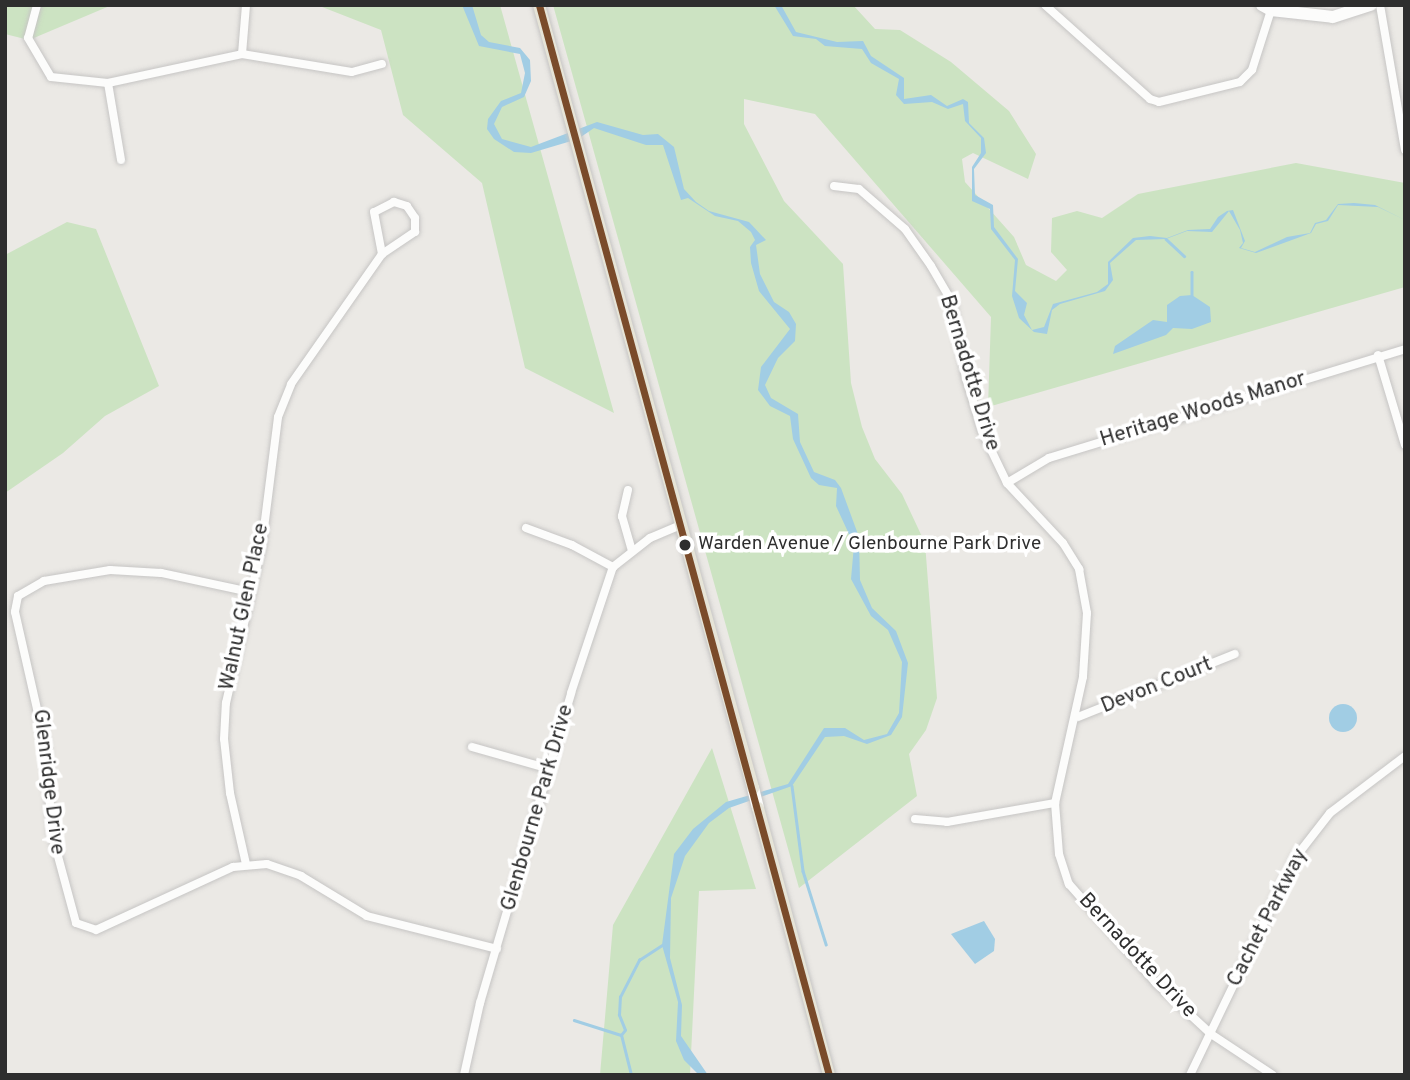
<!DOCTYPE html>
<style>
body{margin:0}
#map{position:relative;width:1410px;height:1080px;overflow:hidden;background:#ebe9e5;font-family:Overpass,sans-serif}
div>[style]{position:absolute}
.green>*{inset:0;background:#cce3c2}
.water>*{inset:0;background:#a1cde4}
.round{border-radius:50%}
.stream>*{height:2.5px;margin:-1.25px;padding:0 1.25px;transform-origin:1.25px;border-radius:1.25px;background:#a1cde4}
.roads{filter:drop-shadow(0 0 2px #c6c5c4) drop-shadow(0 0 2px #c6c5c4)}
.street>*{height:8px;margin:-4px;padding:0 4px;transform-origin:4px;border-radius:4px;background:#fcfcfb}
.secondary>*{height:12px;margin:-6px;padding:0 6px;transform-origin:6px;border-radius:6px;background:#fcfcfb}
.primary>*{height:12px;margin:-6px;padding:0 6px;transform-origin:6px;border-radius:6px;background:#e6e4d7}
.bus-1>*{height:7px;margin:-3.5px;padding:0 3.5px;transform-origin:3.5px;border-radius:3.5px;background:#7a4b2a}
.dots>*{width:19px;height:19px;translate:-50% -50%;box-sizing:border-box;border:4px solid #fff;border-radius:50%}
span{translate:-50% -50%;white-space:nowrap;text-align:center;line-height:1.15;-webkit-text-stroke:7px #fff;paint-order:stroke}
.bus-label{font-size:19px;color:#2e2e2e}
.left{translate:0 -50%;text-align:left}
.street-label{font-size:21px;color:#2e2e2e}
.frame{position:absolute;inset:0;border:7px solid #2e2e2e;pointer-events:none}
</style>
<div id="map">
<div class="green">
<div style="clip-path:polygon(5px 5px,112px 5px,29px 40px,5px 34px)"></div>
<div style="clip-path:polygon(317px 5px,500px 5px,614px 413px,525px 368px,482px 183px,403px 115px,381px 30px)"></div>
<div style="clip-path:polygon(553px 5px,853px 5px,875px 29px,900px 30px,951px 62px,1009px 111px,1036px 154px,1028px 179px,973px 153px,962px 159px,965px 182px,1014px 237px,1026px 265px,1056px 281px,1067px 270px,1051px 252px,1052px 218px,1077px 211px,1102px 218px,1138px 194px,1296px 163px,1405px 183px,1405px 287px,988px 407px,991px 317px,815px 114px,744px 99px,744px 124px,784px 201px,843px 264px,851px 383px,862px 427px,875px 459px,902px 494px,925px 543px,937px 698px,926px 730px,909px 754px,917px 796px,799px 888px)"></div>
<div style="clip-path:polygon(67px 222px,96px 229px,159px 386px,105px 416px,63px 453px,5px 493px,5px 255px)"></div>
<div style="clip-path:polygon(712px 748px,756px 889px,699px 891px,690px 1075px,600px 1075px,613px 925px)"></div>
</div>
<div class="water">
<div style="clip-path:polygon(462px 5px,472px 5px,481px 35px,489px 42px,520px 48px,530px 60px,531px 81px,524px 97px,502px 107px,494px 124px,502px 139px,531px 147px,597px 122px,643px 135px,658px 134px,674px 147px,684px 189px,696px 202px,709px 211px,749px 222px,766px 240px,756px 245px,760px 274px,774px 302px,789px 312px,796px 324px,795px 341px,778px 358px,765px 385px,771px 398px,798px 414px,800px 442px,814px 472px,835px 480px,841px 488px,859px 537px,860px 580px,872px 608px,896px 631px,908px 663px,902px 717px,891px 735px,867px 744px,844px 736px,825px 737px,792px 786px,729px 808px,709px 823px,685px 856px,671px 898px,670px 958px,682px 1005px,681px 1036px,708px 1075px,699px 1075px,684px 1060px,676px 1041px,678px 1002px,662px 945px,674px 854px,693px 829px,726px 802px,788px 784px,824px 728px,845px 728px,864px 740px,887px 734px,899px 713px,902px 662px,888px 630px,871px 616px,851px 579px,854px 545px,836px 506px,837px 488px,819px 485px,811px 478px,793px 439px,790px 416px,770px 406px,758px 390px,761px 367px,790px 329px,759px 291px,751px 263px,750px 247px,755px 240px,751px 232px,738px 221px,715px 216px,688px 198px,681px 200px,663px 145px,646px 145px,594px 128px,578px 139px,531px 153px,514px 152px,494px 139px,487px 129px,488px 119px,501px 101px,521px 93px,525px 73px,520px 54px,479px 46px)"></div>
<div style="clip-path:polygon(774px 5px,781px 5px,796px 32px,837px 42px,863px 41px,871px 56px,904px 78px,904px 99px,931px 95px,947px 106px,963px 99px,968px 102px,969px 123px,984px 138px,986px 153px,974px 169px,975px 195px,993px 205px,994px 227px,1018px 259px,1015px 291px,1027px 303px,1024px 315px,1032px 330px,1044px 327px,1053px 304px,1097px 292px,1108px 284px,1108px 262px,1133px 238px,1150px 236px,1167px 238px,1188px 230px,1210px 229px,1218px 217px,1227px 211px,1233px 210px,1245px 241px,1241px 248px,1255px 252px,1287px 237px,1310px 233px,1315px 223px,1326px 220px,1338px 204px,1354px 203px,1375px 205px,1405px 220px,1378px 207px,1338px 205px,1328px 221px,1316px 224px,1311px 233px,1256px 253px,1239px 248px,1243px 243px,1240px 230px,1229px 211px,1212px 232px,1187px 231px,1166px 239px,1136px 240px,1110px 263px,1113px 280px,1105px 291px,1060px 304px,1052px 310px,1047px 334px,1034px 332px,1019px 318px,1012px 296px,1015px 260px,991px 229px,990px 209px,972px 201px,972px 167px,981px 153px,981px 138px,965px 121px,963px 104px,948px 109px,932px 102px,904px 104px,896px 95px,899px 79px,871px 63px,862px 49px,825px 46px,816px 39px,793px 36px)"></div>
<div style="clip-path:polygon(1192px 295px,1210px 307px,1211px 322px,1192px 329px,1173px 328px,1166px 335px,1113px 354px,1115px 346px,1153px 320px,1167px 322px,1167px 305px,1180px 296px)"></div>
<div class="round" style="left:1329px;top:704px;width:28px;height:28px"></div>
<div style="clip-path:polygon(984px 921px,995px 939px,994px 951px,975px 964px,951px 934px)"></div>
</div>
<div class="stream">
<div style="left:1166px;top:239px;width:25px;rotate:43deg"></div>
<div style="left:1192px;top:272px;width:23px;rotate:90deg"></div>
<div style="left:792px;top:786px;width:86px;rotate:82.6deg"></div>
<div style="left:803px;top:871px;width:77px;rotate:72.5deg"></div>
<div style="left:574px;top:1020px;width:49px;rotate:17.7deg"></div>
<div style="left:631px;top:1075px;width:41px;rotate:-104deg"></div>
<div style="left:621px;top:1035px;width:6px;rotate:-51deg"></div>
<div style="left:625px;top:1030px;width:16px;rotate:-112deg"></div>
<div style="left:619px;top:1015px;width:18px;rotate:-87deg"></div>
<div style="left:620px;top:997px;width:42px;rotate:-62.8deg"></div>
<div style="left:639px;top:960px;width:27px;rotate:-33deg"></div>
</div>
<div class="roads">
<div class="street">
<div style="left:37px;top:5px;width:34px;rotate:105deg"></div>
<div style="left:28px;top:38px;width:45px;rotate:59.5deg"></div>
<div style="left:51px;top:77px;width:57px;rotate:6deg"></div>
<div style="left:108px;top:83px;width:137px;rotate:-12.2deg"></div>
<div style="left:242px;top:54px;width:111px;rotate:9.3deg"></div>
<div style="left:352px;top:72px;width:31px;rotate:-15deg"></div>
<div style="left:1045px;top:5px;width:141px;rotate:41.8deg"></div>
<div style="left:1150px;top:99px;width:9px;rotate:18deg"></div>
<div style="left:1159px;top:102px;width:83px;rotate:-13.9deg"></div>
<div style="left:1240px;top:82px;width:17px;rotate:-45deg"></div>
<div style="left:1252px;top:70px;width:63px;rotate:-72.4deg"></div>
<div style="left:1380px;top:5px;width:147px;rotate:80.2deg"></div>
<div style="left:242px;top:54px;width:49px;rotate:-85.3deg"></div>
<div style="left:108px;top:83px;width:78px;rotate:80.4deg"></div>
<div style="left:834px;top:186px;width:25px;rotate:7deg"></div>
<div style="left:859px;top:189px;width:61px;rotate:41deg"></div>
<div style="left:905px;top:229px;width:45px;rotate:54.9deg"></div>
<div style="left:931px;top:266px;width:42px;rotate:59.7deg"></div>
<div style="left:952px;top:302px;width:77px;rotate:79.6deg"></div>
<div style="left:966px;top:378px;width:55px;rotate:73.2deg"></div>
<div style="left:982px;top:431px;width:58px;rotate:64.3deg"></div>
<div style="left:1007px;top:483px;width:82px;rotate:47deg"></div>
<div style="left:1063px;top:543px;width:31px;rotate:58deg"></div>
<div style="left:1079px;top:569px;width:45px;rotate:79.7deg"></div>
<div style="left:1087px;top:613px;width:64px;rotate:93.6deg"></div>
<div style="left:1083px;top:677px;width:129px;rotate:102.5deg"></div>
<div style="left:1055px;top:803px;width:51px;rotate:85.5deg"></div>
<div style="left:1059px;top:854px;width:32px;rotate:72deg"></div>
<div style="left:1069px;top:884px;width:132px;rotate:48.7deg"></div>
<div style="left:1156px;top:983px;width:75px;rotate:42.8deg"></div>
<div style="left:1211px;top:1034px;width:74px;rotate:33.5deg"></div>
<div style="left:1378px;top:355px;width:94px;rotate:73.3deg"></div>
<div style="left:1007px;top:483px;width:49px;rotate:-30.8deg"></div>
<div style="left:1049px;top:458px;width:372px;rotate:-17deg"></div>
<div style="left:628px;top:490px;width:27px;rotate:103deg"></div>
<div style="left:622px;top:516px;width:36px;rotate:74deg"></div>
<div style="left:526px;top:528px;width:49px;rotate:20.3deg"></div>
<div style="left:572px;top:545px;width:47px;rotate:28.2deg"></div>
<div style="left:250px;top:592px;width:91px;rotate:-167.9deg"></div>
<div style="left:161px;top:573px;width:51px;rotate:-176.6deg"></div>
<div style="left:110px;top:570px;width:67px;rotate:170.5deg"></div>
<div style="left:44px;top:581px;width:30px;rotate:150deg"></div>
<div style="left:18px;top:596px;width:16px;rotate:101deg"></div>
<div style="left:15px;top:612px;width:139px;rotate:77.2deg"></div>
<div style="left:46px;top:748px;width:86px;rotate:86deg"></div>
<div style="left:52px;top:834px;width:92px;rotate:74.9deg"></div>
<div style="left:76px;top:923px;width:21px;rotate:19deg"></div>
<div style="left:96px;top:930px;width:151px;rotate:-24.7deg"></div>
<div style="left:233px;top:867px;width:34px;rotate:-5deg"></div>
<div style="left:267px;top:864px;width:36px;rotate:19deg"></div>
<div style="left:301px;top:876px;width:77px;rotate:31.2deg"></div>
<div style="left:367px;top:916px;width:134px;rotate:14.2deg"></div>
<div style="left:1078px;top:717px;width:169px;rotate:-21.9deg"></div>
<div style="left:472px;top:747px;width:81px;rotate:15.8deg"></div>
<div style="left:915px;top:819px;width:32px;rotate:5deg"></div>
<div style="left:947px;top:822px;width:110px;rotate:-10deg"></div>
<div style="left:246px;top:864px;width:73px;rotate:-102.7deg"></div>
<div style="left:230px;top:793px;width:54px;rotate:-96.3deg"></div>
<div style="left:224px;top:739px;width:36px;rotate:-87deg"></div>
<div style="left:226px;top:703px;width:163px;rotate:-77.2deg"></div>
<div style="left:262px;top:544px;width:128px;rotate:-82.8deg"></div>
<div style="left:278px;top:417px;width:35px;rotate:-68deg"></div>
<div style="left:291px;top:384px;width:159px;rotate:-55deg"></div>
<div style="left:382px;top:254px;width:40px;rotate:-34deg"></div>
<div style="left:415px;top:232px;width:14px;rotate:-90deg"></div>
<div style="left:415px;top:218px;width:14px;rotate:-124deg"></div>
<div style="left:407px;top:206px;width:14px;rotate:-163deg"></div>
<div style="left:394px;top:202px;width:22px;rotate:153deg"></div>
<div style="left:374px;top:212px;width:43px;rotate:79.2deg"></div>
<div style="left:464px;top:1075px;width:74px;rotate:-77.5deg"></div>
<div style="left:480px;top:1003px;width:323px;rotate:-73.6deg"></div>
<div style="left:571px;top:693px;width:133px;rotate:-71.6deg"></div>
<div style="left:613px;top:567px;width:47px;rotate:-38.1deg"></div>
<div style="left:650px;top:538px;width:34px;rotate:-23deg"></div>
<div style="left:1190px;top:1075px;width:241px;rotate:-64.2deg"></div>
<div style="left:1295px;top:858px;width:57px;rotate:-52.1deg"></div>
<div style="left:1330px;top:813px;width:94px;rotate:-37.2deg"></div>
</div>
<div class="secondary">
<div style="left:1262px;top:5px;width:10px;rotate:29deg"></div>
<div style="left:1271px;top:10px;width:62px;rotate:6.4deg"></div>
<div style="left:1333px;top:17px;width:40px;rotate:-18deg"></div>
<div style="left:753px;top:788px;width:21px;rotate:76deg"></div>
</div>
<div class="primary">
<div style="left:539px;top:5px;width:812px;rotate:74.71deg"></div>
<div style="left:758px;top:808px;width:276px;rotate:75.1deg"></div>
</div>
</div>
<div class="bus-1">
<div style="left:539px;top:5px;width:1109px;rotate:74.84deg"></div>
</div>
<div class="dots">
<div style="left:685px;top:545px;background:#2e2e2e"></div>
</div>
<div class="bus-label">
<span class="left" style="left:698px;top:545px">Warden Avenue / Glenbourne Park Drive</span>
</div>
<div class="street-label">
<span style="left:969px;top:373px;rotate:73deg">Bernadotte Drive</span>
<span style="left:1203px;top:410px;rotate:-17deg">Heritage Woods Manor</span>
<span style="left:245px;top:607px;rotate:-78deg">Walnut Glen Place</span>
<span style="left:1157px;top:686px;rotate:-22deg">Devon Court</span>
<span style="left:48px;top:782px;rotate:83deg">Glenridge Drive</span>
<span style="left:538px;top:808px;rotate:-74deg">Glenbourne Park Drive</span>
<span style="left:1268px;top:918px;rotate:-63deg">Cachet Parkway</span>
<span style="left:1137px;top:956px;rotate:47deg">Bernadotte Drive</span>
</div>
<div class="frame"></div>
</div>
